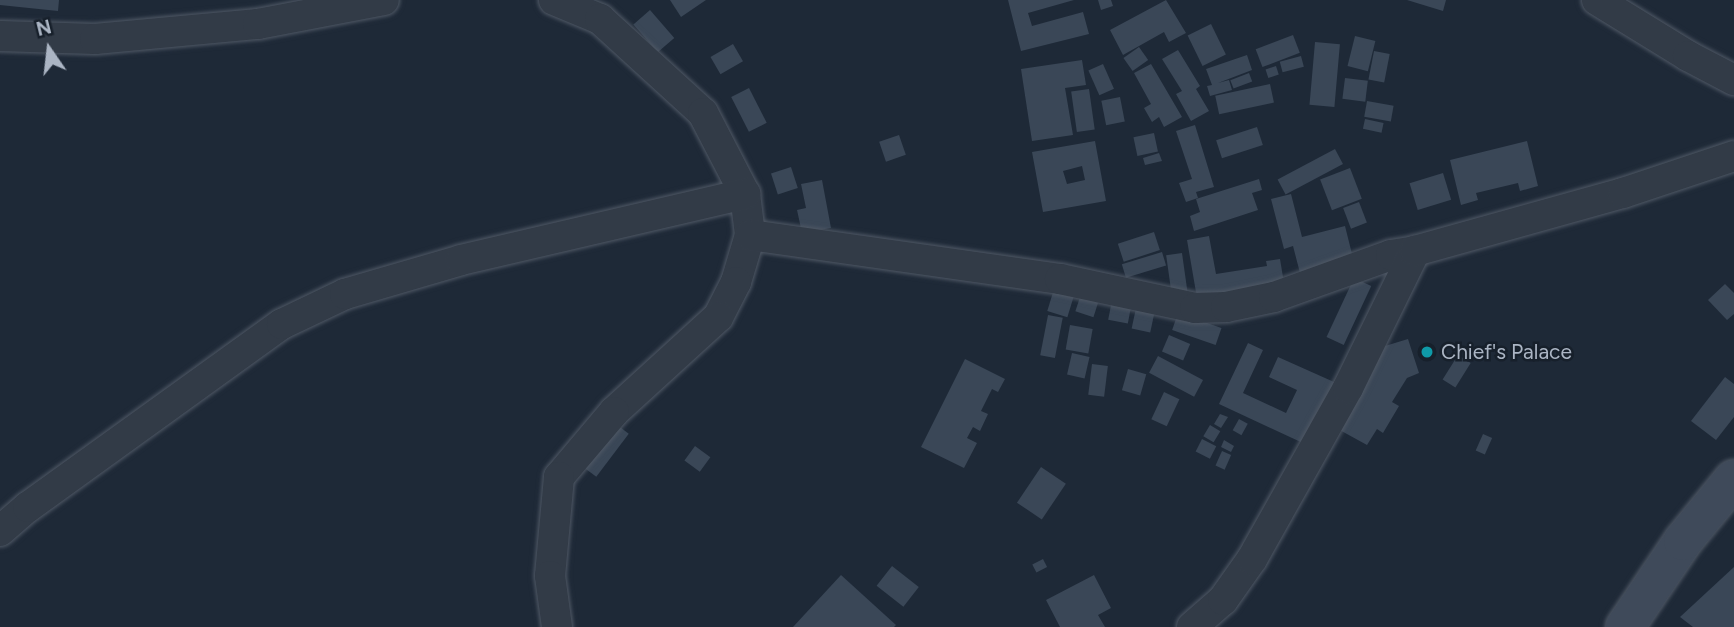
<!DOCTYPE html>
<style>
body{margin:0}
#map{position:relative;width:1734px;height:627px;overflow:hidden;background:#1e2937;font-family:Figtree,sans-serif}
div>[style]{position:absolute}
.building>*{inset:0;background:#3a4757;transform-origin:0 0}
.roads{filter:drop-shadow(0 0 2px #4f5865) drop-shadow(0 0 2px #4f5865)}
.street>*{height:30px;margin:-15px;padding:0 15px;transform-origin:15px;border-radius:15px;background:#323b47}
.secondary>*{height:38px;margin:-19px;padding:0 19px;transform-origin:19px;border-radius:19px;background:#3f4a5a}
.dots>*{width:19px;height:19px;translate:-50% -50%;box-sizing:border-box;border:4px solid #17202b;border-radius:50%}
span{translate:-50% -50%;white-space:nowrap;text-align:center;line-height:1.15;-webkit-text-stroke:5px #17202b;paint-order:stroke}
.poi-label{font-size:21px;color:#abb5c4}
.left{translate:0 -50%;text-align:left}
.north{position:absolute;left:14px;top:14px;width:70px;height:70px;-webkit-text-stroke:5px #17202b;paint-order:stroke;rotate:346deg;font-size:19px;font-weight:700;line-height:28px;text-align:center;color:#abb5c4}
.north::after{content:'';display:block;margin:auto;width:24px;height:32px;background:#abb5c4;clip-path:polygon(50% 0,100% 100%,50% 72%,0 100%)}
</style>
<div id="map">
<div class="building">
<div style="clip-path:polygon(0 0,59px 0,58px 11px,0 5px)"></div>
<div style="clip-path:polygon(670px 0,706px 0,681px 17px)"></div>
<div style="clip-path:polygon(1008px 0,1074px 0,1028px 13px,1032px 26px,1083px 12px,1089px 34px,1021px 51px)"></div>
<div style="clip-path:polygon(1098px 0,1111px 0,1113px 6px,1101px 10px)"></div>
<div style="clip-path:polygon(1166px 0,1186px 33px,1169px 42px,1164px 32px,1123px 55px,1110px 30px)"></div>
<div style="clip-path:polygon(1407px 0,1446px 0,1443px 11px)"></div>
<div style="left:650px;top:10px;width:37px;height:22px;rotate:49deg"></div>
<div style="left:1211px;top:24px;width:34px;height:26px;rotate:64deg"></div>
<div style="left:1293px;top:35px;width:19px;height:40px;rotate:69deg"></div>
<div style="left:1355px;top:36px;width:21px;height:31px;rotate:14deg"></div>
<div style="left:1315px;top:42px;width:25px;height:63px;rotate:5deg"></div>
<div style="left:733px;top:44px;width:20px;height:26px;rotate:60deg"></div>
<div style="left:1139px;top:47px;width:16px;height:19px;rotate:55deg"></div>
<div style="clip-path:polygon(1178px 50px,1200px 86px,1196px 89px,1209px 111px,1191px 121px,1176px 94px,1182px 91px,1162px 59px)"></div>
<div style="left:1374px;top:51px;width:16px;height:29px;rotate:11deg"></div>
<div style="clip-path:polygon(1247px 55px,1252px 70px,1218px 83px,1229px 80px,1232px 90px,1210px 96px,1207px 86px,1212px 85px,1206px 69px)"></div>
<div style="left:1301px;top:56px;width:11px;height:22px;rotate:75deg"></div>
<div style="clip-path:polygon(1082px 60px,1086px 85px,1065px 88px,1073px 135px,1032px 141px,1021px 69px)"></div>
<div style="left:1103px;top:64px;width:27px;height:16px;rotate:66deg"></div>
<div style="clip-path:polygon(1151px 64px,1182px 117px,1164px 127px,1159px 117px,1152px 122px,1144px 108px,1151px 104px,1134px 73px)"></div>
<div style="left:1276px;top:66px;width:9px;height:11px;rotate:72deg"></div>
<div style="left:1249px;top:73px;width:9px;height:20px;rotate:69deg"></div>
<div style="left:1345px;top:78px;width:23px;height:21px;rotate:7deg"></div>
<div style="left:1270px;top:84px;width:19px;height:56px;rotate:78deg"></div>
<div style="left:749px;top:88px;width:39px;height:20px;rotate:63deg"></div>
<div style="left:1089px;top:89px;width:41px;height:18px;rotate:82deg"></div>
<div style="left:1120px;top:97px;width:25px;height:19px;rotate:79deg"></div>
<div style="left:1367px;top:101px;width:27px;height:16px;rotate:10deg"></div>
<div style="left:1365px;top:119px;width:19px;height:10px;rotate:12deg"></div>
<div style="clip-path:polygon(1195px 125px,1214px 187px,1196px 192px,1198px 198px,1186px 202px,1179px 183px,1192px 179px,1176px 131px)"></div>
<div style="left:1257px;top:127px;width:19px;height:43px;rotate:72deg"></div>
<div style="left:1154px;top:133px;width:19px;height:21px;rotate:78deg"></div>
<div style="left:899px;top:135px;width:21px;height:21px;rotate:71deg"></div>
<div style="clip-path:polygon(evenodd,1095px 141px,1106px 201px,1043px 212px,1032px 152px,1095px 141px,1082px 166px,1085px 180px,1067px 184px,1063px 171px,1082px 166px)"></div>
<div style="clip-path:polygon(1527px 141px,1538px 186px,1520px 191px,1518px 183px,1476px 193px,1478px 200px,1461px 205px,1450px 160px)"></div>
<div style="left:1335px;top:149px;width:17px;height:65px;rotate:62deg"></div>
<div style="clip-path:polygon(1159px 153px,1162px 161px,1145px 165px,1143px 158px)"></div>
<div style="left:791px;top:167px;width:22px;height:21px;rotate:72deg"></div>
<div style="left:1350px;top:168px;width:33px;height:32px;rotate:69deg"></div>
<div style="left:1443px;top:173px;width:28px;height:35px;rotate:73deg"></div>
<div style="clip-path:polygon(1259px 179px,1262px 190px,1252px 193px,1258px 210px,1194px 231px,1190px 216px,1200px 212px,1196px 199px)"></div>
<div style="clip-path:polygon(822px 180px,831px 228px,802px 233px,797px 210px,806px 208px,801px 184px)"></div>
<div style="clip-path:polygon(1291px 194px,1302px 237px,1345px 226px,1353px 258px,1300px 273px,1293px 246px,1284px 249px,1271px 199px)"></div>
<div style="left:1359px;top:202px;width:22px;height:17px;rotate:69deg"></div>
<div style="left:1154px;top:232px;width:19px;height:38px;rotate:72deg"></div>
<div style="clip-path:polygon(1209px 236px,1216px 274px,1267px 266px,1266px 261px,1280px 259px,1284px 283px,1197px 298px,1187px 240px)"></div>
<div style="left:1162px;top:252px;width:14px;height:42px;rotate:73deg"></div>
<div style="left:1182px;top:253px;width:44px;height:16px;rotate:82deg"></div>
<div style="left:1354px;top:278px;width:19px;height:65px;rotate:25deg"></div>
<div style="clip-path:polygon(1725px 284px,1734px 293px,1734px 314px,1727px 320px,1708px 300px)"></div>
<div style="left:1054px;top:289px;width:21px;height:23px;rotate:17deg"></div>
<div style="left:1080px;top:297px;width:19px;height:15px;rotate:18deg"></div>
<div style="left:1112px;top:300px;width:20px;height:20px;rotate:11deg"></div>
<div style="left:1136px;top:308px;width:19px;height:21px;rotate:12deg"></div>
<div style="left:1178px;top:313px;width:46px;height:18px;rotate:19deg"></div>
<div style="left:1048px;top:315px;width:15px;height:41px;rotate:11deg"></div>
<div style="left:1070px;top:325px;width:23px;height:25px;rotate:10deg"></div>
<div style="left:1169px;top:335px;width:23px;height:18px;rotate:23deg"></div>
<div style="clip-path:polygon(1408px 339px,1419px 373px,1407px 378px,1392px 402px,1399px 406px,1383px 433px,1377px 429px,1367px 445px,1336px 428px,1385px 346px)"></div>
<div style="clip-path:polygon(1248px 343px,1263px 350px,1243px 393px,1286px 413px,1297px 390px,1269px 377px,1278px 357px,1334px 382px,1305px 444px,1219px 404px)"></div>
<div style="left:1072px;top:353px;width:18px;height:22px;rotate:13deg"></div>
<div style="left:1458px;top:355px;width:15px;height:29px;rotate:32deg"></div>
<div style="left:1158px;top:356px;width:51px;height:19px;rotate:28deg"></div>
<div style="clip-path:polygon(965px 359px,1005px 379px,998px 392px,992px 389px,981px 411px,988px 414px,980px 431px,973px 427px,967px 438px,977px 443px,964px 468px,921px 447px)"></div>
<div style="left:1092px;top:364px;width:16px;height:31px;rotate:7deg"></div>
<div style="left:1128px;top:369px;width:19px;height:22px;rotate:16deg"></div>
<div style="clip-path:polygon(1725px 377px,1734px 384px,1734px 417px,1716px 440px,1691px 421px)"></div>
<div style="left:1164px;top:392px;width:17px;height:30px;rotate:25deg"></div>
<div style="clip-path:polygon(1220px 414px,1228px 417px,1221px 428px,1214px 424px)"></div>
<div style="left:1239px;top:419px;width:10px;height:13px;rotate:29deg"></div>
<div style="left:612px;top:421px;width:21px;height:54px;rotate:37deg"></div>
<div style="left:1210px;top:425px;width:12px;height:13px;rotate:31deg"></div>
<div style="left:1483px;top:434px;width:10px;height:18px;rotate:24deg"></div>
<div style="left:1202px;top:439px;width:16px;height:14px;rotate:27deg"></div>
<div style="clip-path:polygon(1224px 440px,1234px 446px,1231px 452px,1221px 447px)"></div>
<div style="left:695px;top:446px;width:19px;height:18px;rotate:36deg"></div>
<div style="left:1222px;top:451px;width:10px;height:16px;rotate:24deg"></div>
<div style="left:1041px;top:467px;width:30px;height:43px;rotate:34deg"></div>
<div style="left:1043px;top:559px;width:9px;height:12px;rotate:63deg"></div>
<div style="left:892px;top:566px;width:34px;height:25px;rotate:38deg"></div>
<div style="clip-path:polygon(1734px 567px,1734px 627px,1693px 627px,1680px 617px)"></div>
<div style="clip-path:polygon(841px 575px,896px 625px,894px 627px,793px 627px)"></div>
<div style="clip-path:polygon(1094px 575px,1111px 608px,1098px 615px,1105px 627px,1060px 627px,1046px 600px)"></div>
</div>
<div class="roads">
<div class="street">
<div style="left:554px;top:0;width:50px;rotate:22.4deg"></div>
<div style="left:600px;top:19px;width:139px;rotate:42.4deg"></div>
<div style="left:703px;top:113px;width:91px;rotate:62.6deg"></div>
<div style="left:745px;top:194px;width:41px;rotate:83deg"></div>
<div style="left:750px;top:235px;width:49px;rotate:106.6deg"></div>
<div style="left:736px;top:282px;width:39px;rotate:117deg"></div>
<div style="left:718px;top:317px;width:141px;rotate:137.6deg"></div>
<div style="left:614px;top:412px;width:85px;rotate:130.2deg"></div>
<div style="left:559px;top:477px;width:99px;rotate:95.2deg"></div>
<div style="left:550px;top:576px;width:51px;rotate:82.2deg"></div>
<div style="left:1597px;top:0;width:107px;rotate:31.6deg"></div>
<div style="left:1688px;top:56px;width:52px;rotate:27.6deg"></div>
<div style="left:0;top:36px;width:95px;rotate:1.8deg"></div>
<div style="left:95px;top:39px;width:164px;rotate:-5.3deg"></div>
<div style="left:258px;top:24px;width:128px;rotate:-10.8deg"></div>
<div style="left:750px;top:235px;width:313px;rotate:8.1deg"></div>
<div style="left:1060px;top:279px;width:138px;rotate:12.1deg"></div>
<div style="left:1195px;top:308px;width:31px;rotate:-2deg"></div>
<div style="left:1226px;top:307px;width:49px;rotate:-11.8deg"></div>
<div style="left:1274px;top:297px;width:124px;rotate:-19.7deg"></div>
<div style="left:1391px;top:255px;width:24px;rotate:-9deg"></div>
<div style="left:0;top:531px;width:37px;rotate:-41deg"></div>
<div style="left:28px;top:507px;width:313px;rotate:-35.8deg"></div>
<div style="left:282px;top:324px;width:70px;rotate:-25.5deg"></div>
<div style="left:345px;top:294px;width:121px;rotate:-16.3deg"></div>
<div style="left:461px;top:260px;width:292px;rotate:-13.1deg"></div>
<div style="left:1192px;top:627px;width:41px;rotate:-41.1deg"></div>
<div style="left:1223px;top:600px;width:50px;rotate:-54.7deg"></div>
<div style="left:1252px;top:559px;width:196px;rotate:-60.7deg"></div>
<div style="left:1348px;top:388px;width:153px;rotate:-63.9deg"></div>
<div style="left:1415px;top:251px;width:216px;rotate:-15.6deg"></div>
<div style="left:1623px;top:193px;width:117px;rotate:-18.4deg"></div>
</div>
<div class="secondary">
<div style="left:1625px;top:627px;width:104px;rotate:-56deg"></div>
<div style="left:1683px;top:541px;width:80px;rotate:-50.6deg"></div>
</div>
</div>
<div class="dots">
<div style="left:1427px;top:352px;background:#0f9aa8"></div>
</div>
<div class="poi-label">
<span class="left" style="left:1441px;top:352px">Chief's Palace</span>
</div>
<div class="north">N</div>
</div>
